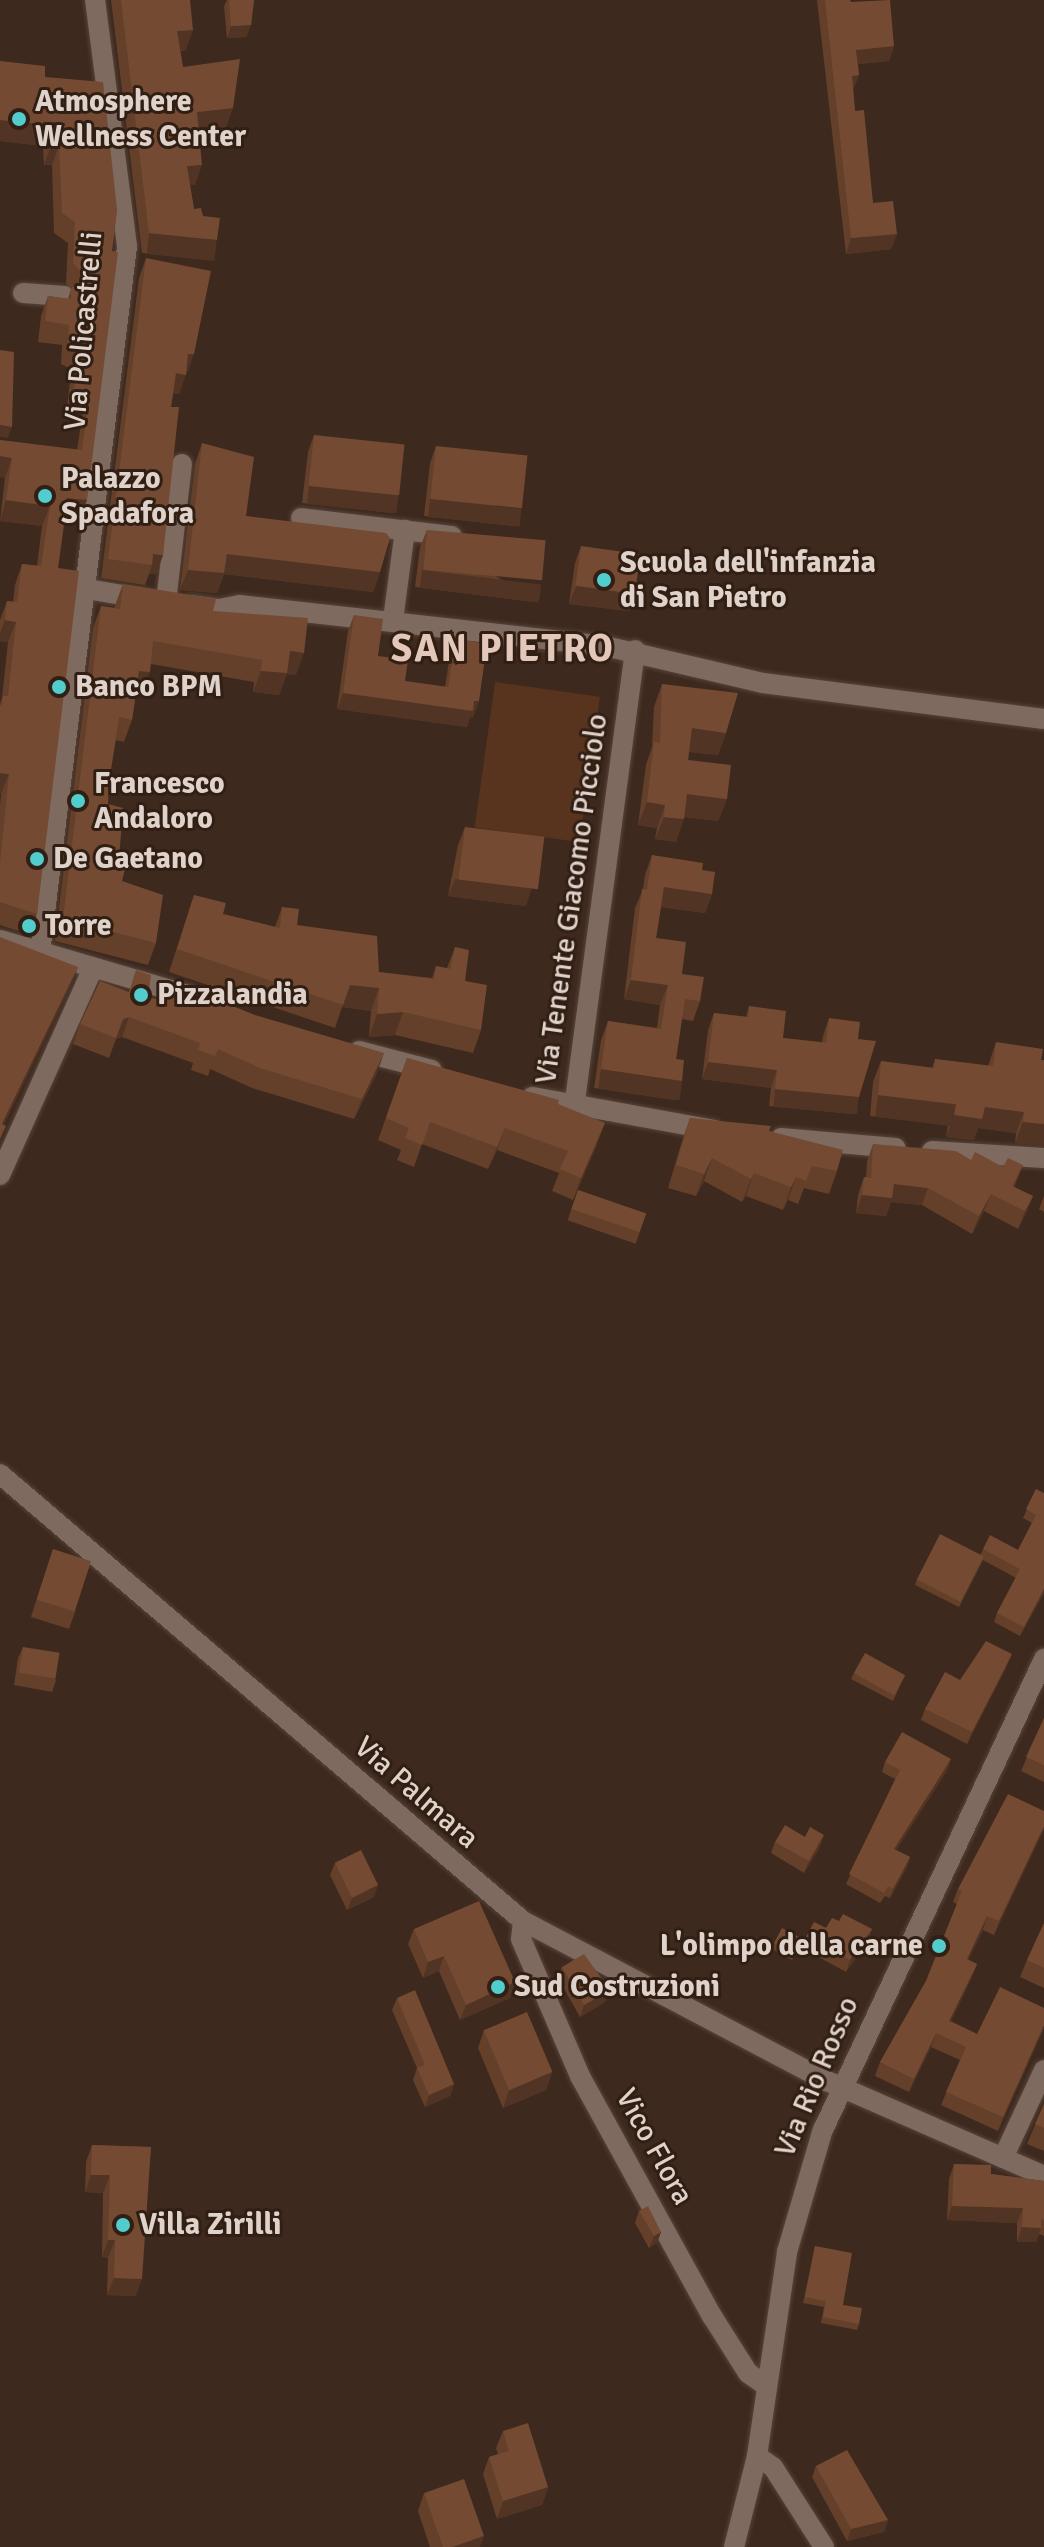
<!DOCTYPE html>
<style>
body{margin:0}
#map{position:relative;width:1044px;height:2547px;overflow:hidden;background:#3d291e;font-family:Signika,sans-serif}
div>[style]{position:absolute}
.green>*{inset:0;background:#58331e;transform-origin:0 0}
.roads{filter:drop-shadow(0 0 2px #57443a) drop-shadow(0 0 2px #57443a)}
.minor>*{height:20px;margin:-10px;padding:0 10px;transform-origin:10px;border-radius:10px;background:#7f6a60}
.wall>*{inset:0;background:#64402b;transform-origin:0 0}
.shaded-wall>*{inset:0;background:#513423;transform-origin:0 0}
.building>*{inset:0;background:#744a32;transform-origin:0 0}
.dots>*{width:22px;height:22px;translate:-50% -50%;box-sizing:border-box;border:4px solid #321f14;border-radius:50%}
span{translate:-50% -50%;white-space:nowrap;text-align:center;line-height:1.15;-webkit-text-stroke:6px #321f14;paint-order:stroke}
.poi-label{font-size:30px;color:#dfd2cb;font-weight:700}
.left{translate:0 -50%;text-align:left}
.right{translate:-100% -50%;text-align:right}
.street-label{font-size:30px;color:#dfd2cb}
.district-label{font-size:38px;color:#e3c8ba;font-weight:700;letter-spacing:2px}
</style>
<div id="map">
<div class="green">
<div style="left:495px;top:682px;width:106px;height:147px;rotate:8deg"></div>
</div>
<div class="roads">
<div class="minor">
<div style="left:23px;top:293px;width:42px;rotate:4.1deg"></div>
<div style="left:301px;top:518px;width:152px;rotate:6.8deg"></div>
<div style="left:87px;top:589px;width:60px;rotate:9.6deg"></div>
<div style="left:166px;top:602px;width:139px;rotate:-83.4deg"></div>
<div style="left:190px;top:605px;width:29px;rotate:8deg"></div>
<div style="left:219px;top:609px;width:21px;rotate:-11deg"></div>
<div style="left:240px;top:605px;width:367px;rotate:6.4deg"></div>
<div style="left:605px;top:646px;width:162px;rotate:13.2deg"></div>
<div style="left:763px;top:683px;width:283px;rotate:7.3deg"></div>
<div style="left:393px;top:620px;width:91px;rotate:-82.4deg"></div>
<div style="left:0;top:940px;width:196px;rotate:16.3deg"></div>
<div style="left:40px;top:953px;width:712px;rotate:-82.98deg"></div>
<div style="left:127px;top:246px;width:248px;rotate:-97.4deg"></div>
<div style="left:359px;top:1051px;width:75px;rotate:14.6deg"></div>
<div style="left:532px;top:1097px;width:184px;rotate:10.3deg"></div>
<div style="left:574px;top:1108px;width:462px;rotate:-82.4deg"></div>
<div style="left:781px;top:1138px;width:115px;rotate:5deg"></div>
<div style="left:932px;top:1151px;width:112px;rotate:3.6deg"></div>
<div style="left:0;top:1175px;width:225px;rotate:-65.8deg"></div>
<div style="left:0;top:1474px;width:688px;rotate:40.52deg"></div>
<div style="left:523px;top:1921px;width:344px;rotate:27.8deg"></div>
<div style="left:827px;top:2081px;width:237px;rotate:23.6deg"></div>
<div style="left:523px;top:1921px;width:18px;rotate:96deg"></div>
<div style="left:521px;top:1939px;width:151px;rotate:66.7deg"></div>
<div style="left:581px;top:2078px;width:272px;rotate:61.2deg"></div>
<div style="left:712px;top:2316px;width:67px;rotate:57.7deg"></div>
<div style="left:748px;top:2373px;width:21px;rotate:35deg"></div>
<div style="left:1003px;top:2158px;width:97px;rotate:-65deg"></div>
<div style="left:757px;top:2456px;width:19px;rotate:35deg"></div>
<div style="left:773px;top:2467px;width:95px;rotate:57.5deg"></div>
<div style="left:734px;top:2547px;width:94px;rotate:-75.8deg"></div>
<div style="left:757px;top:2456px;width:206px;rotate:-81.6deg"></div>
<div style="left:787px;top:2252px;width:125px;rotate:-73.7deg"></div>
<div style="left:822px;top:2132px;width:523px;rotate:-64.86deg"></div>
</div>
</div>
<div class="wall">
<div style="clip-path:polygon(111px 0,190px 0,186px 50px,180px 51px,183px 67px,233px 108px,226px 127px,199px 131px,195px 185px,190px 185px,194px 209px,210px 260px,142px 253px)"></div>
<div style="clip-path:polygon(227px 0,254px 0,251px 25px,246px 37px,227px 38px,224px 6px)"></div>
<div style="clip-path:polygon(817px 0,850px 0,851px 2px,894px 46px,889px 61px,858px 64px,859px 75px,853px 90px,855px 111px,873px 203px,897px 234px,891px 249px,846px 254px)"></div>
<div style="clip-path:polygon(0 61px,45px 77px,117px 209px,80px 520px,65px 519px,58px 568px,37px 914px,29px 934px,0 925px,0 806px,1px 794px,0 794px,0 704px,2px 698px,8px 642px,0 641px,0 620px,7px 601px,13px 602px,15px 585px,22px 564px,37px 566px,42px 526px,0 521px,5px 478px,0 440px,77px 450px,83px 411px,67px 409px,71px 369px,61px 364px,62px 345px,38px 342px,41px 316px,48px 296px,68px 299px,71px 289px,66px 283px,68px 243px,54px 233px,52px 165px,44px 165px,43px 146px,0 141px)"></div>
<div style="clip-path:polygon(146px 258px,187px 374px,186px 373px,179px 394px,173px 393px,171px 407px,163px 555px,156px 574px,149px 574px,145px 585px,101px 578px,139px 278px)"></div>
<div style="clip-path:polygon(314px 435px,398px 496px,392px 513px,302px 503px,308px 452px)"></div>
<div style="clip-path:polygon(202px 443px,246px 516px,380px 572px,373px 592px,224px 574px,217px 593px,180px 590px,195px 464px)"></div>
<div style="clip-path:polygon(436px 446px,514px 526px,424px 516px,430px 463px)"></div>
<div style="clip-path:polygon(427px 530px,535px 602px,415px 587px,420px 547px)"></div>
<div style="clip-path:polygon(581px 546px,635px 594px,629px 611px,569px 604px,575px 563px)"></div>
<div style="clip-path:polygon(123px 584px,213px 611px,296px 675px,287px 674px,279px 695px,253px 692px,254px 682px,151px 664px,142px 694px,136px 694px,132px 720px,124px 742px,116px 740px,109px 781px,108px 804px,119px 859px,122px 881px,156px 943px,148px 965px,55px 941px,93px 628px,101px 606px,114px 608px)"></div>
<div style="clip-path:polygon(354px 615px,378px 656px,405px 681px,445px 687px,450px 655px,456px 639px,479px 701px,473px 717px,470px 717px,467px 727px,337px 709px,348px 631px)"></div>
<div style="clip-path:polygon(662px 684px,726px 733px,718px 755px,689px 752px,688px 760px,727px 799px,718px 821px,684px 817px,676px 842px,655px 839px,657px 828px,638px 825px,646px 765px,652px 747px,654px 707px)"></div>
<div style="clip-path:polygon(465px 827px,526px 906px,448px 896px,458px 845px)"></div>
<div style="clip-path:polygon(652px 855px,702px 870px,712px 894px,705px 913px,661px 907px,656px 938px,700px 1001px,693px 1021px,682px 1019px,676px 1059px,675px 1100px,594px 1088px,601px 1040px,608px 1021px,657px 1028px,660px 1005px,624px 999px,635px 908px,643px 889px,645px 875px)"></div>
<div style="clip-path:polygon(194px 895px,223px 914px,275px 927px,282px 907px,297px 925px,379px 972px,432px 978px,436px 966px,447px 968px,455px 947px,481px 1030px,473px 1053px,395px 1035px,369px 1037px,371px 1011px,342px 1007px,335px 1028px,169px 972px)"></div>
<div style="clip-path:polygon(168px 980px,377px 1073px,354px 1119px,252px 1088px,210px 1069px,208px 1076px,191px 1070px,193px 1063px,122px 1037px,116px 1039px,109px 1058px,73px 1044px,80px 1024px,128px 992px,160px 1000px)"></div>
<div style="clip-path:polygon(749px 1006px,783px 1038px,822px 1042px,823px 1036px,829px 1018px,858px 1039px,859px 1097px,853px 1114px,769px 1106px,771px 1088px,702px 1079px,708px 1030px,714px 1013px,746px 1017px)"></div>
<div style="clip-path:polygon(996px 1042px,1041px 1060px,1044px 1146px,1015px 1143px,1016px 1133px,978px 1128px,974px 1140px,946px 1137px,948px 1125px,870px 1116px,873px 1082px,881px 1061px,932px 1068px,935px 1059px,988px 1066px)"></div>
<div style="clip-path:polygon(407px 1058px,558px 1104px,597px 1145px,573px 1200px,552px 1191px,559px 1173px,497px 1150px,488px 1169px,422px 1144px,414px 1167px,397px 1160px,401px 1150px,378px 1140px)"></div>
<div style="clip-path:polygon(690px 1118px,769px 1131px,837px 1171px,829px 1194px,804px 1188px,798px 1204px,788px 1200px,783px 1210px,746px 1196px,742px 1202px,704px 1181px,696px 1196px,668px 1188px,682px 1141px)"></div>
<div style="clip-path:polygon(873px 1144px,971px 1160px,1003px 1167px,1023px 1165px,1014px 1187px,1033px 1196px,1026px 1213px,1018px 1229px,984px 1211px,972px 1234px,922px 1205px,891px 1202px,886px 1216px,856px 1213px,858px 1195px,864px 1177px,866px 1178px,867px 1162px)"></div>
<div style="left:578px;top:1190px;width:72px;height:32px;rotate:19deg"></div>
<div style="clip-path:polygon(1044px 1196px,1044px 1212px,1039px 1209px)"></div>
<div style="clip-path:polygon(1036px 1489px,1044px 1593px,1020px 1636px,994px 1622px,997px 1613px,1016px 1578px,983px 1560px,959px 1607px,915px 1585px,917px 1579px,981px 1554px,983px 1549px,1018px 1550px,1032px 1523px,1023px 1518px)"></div>
<div style="clip-path:polygon(53px 1549px,75px 1612px,69px 1629px,31px 1617px)"></div>
<div style="clip-path:polygon(23px 1647px,56px 1680px,52px 1692px,14px 1685px,18px 1658px)"></div>
<div style="clip-path:polygon(1007px 1666px,967px 1744px,921px 1720px,925px 1709px,960px 1680px)"></div>
<div style="clip-path:polygon(854px 1673px,905px 1675px,893px 1701px,851px 1679px)"></div>
<div style="clip-path:polygon(1044px 1718px,1044px 1782px,1021px 1771px)"></div>
<div style="clip-path:polygon(885px 1762px,948px 1769px,896px 1850px,910px 1857px,907px 1867px,890px 1898px,885px 1896px,880px 1903px,846px 1884px,895px 1779px,882px 1772px)"></div>
<div style="clip-path:polygon(1044px 1811px,1044px 1829px,994px 1935px,983px 1930px,968px 1960px,977px 1964px,972px 1977px,951px 2021px,977px 2034px,1044px 2008px,1044px 2028px,998px 2131px,941px 2105px,960px 2060px,931px 2047px,909px 2092px,875px 2076px,880px 2062px,926px 1981px,957px 1904px,953px 1902px,958px 1889px)"></div>
<div style="clip-path:polygon(805px 1837px,820px 1847px,804px 1873px,771px 1853px,775px 1842px)"></div>
<div style="clip-path:polygon(335px 1863px,374px 1897px,347px 1910px,330px 1875px)"></div>
<div style="clip-path:polygon(839px 1921px,872px 1929px,868px 1941px,846px 1972px,802px 1948px,806px 1937px)"></div>
<div style="clip-path:polygon(1044px 1923px,1044px 1988px,1020px 1977px,1027px 1960px)"></div>
<div style="clip-path:polygon(414px 1929px,515px 1982px,510px 1998px,460px 2020px,439px 1971px,423px 1978px,408px 1944px)"></div>
<div style="clip-path:polygon(803px 1939px,792px 1960px,772px 1949px,774px 1943px)"></div>
<div style="clip-path:polygon(562px 1967px,610px 1990px,605px 2002px,580px 2017px,558px 1978px)"></div>
<div style="clip-path:polygon(397px 1998px,454px 2084px,450px 2096px,425px 2107px,413px 2080px,417px 2068px,392px 2010px)"></div>
<div style="clip-path:polygon(484px 2030px,552px 2072px,546px 2090px,503px 2108px,478px 2048px)"></div>
<div style="clip-path:polygon(1044px 2104px,1044px 2151px,1027px 2144px)"></div>
<div style="clip-path:polygon(92px 2145px,151px 2147px,136px 2296px,107px 2295px,108px 2258px,102px 2257px,103px 2193px,85px 2192px,86px 2162px)"></div>
<div style="clip-path:polygon(954px 2164px,991px 2174px,1044px 2181px,1044px 2236px,1039px 2234px,1036px 2242px,1017px 2242px,1017px 2223px,947px 2220px,949px 2179px)"></div>
<div style="clip-path:polygon(639px 2211px,661px 2232px,657px 2243px,649px 2248px,635px 2223px)"></div>
<div style="clip-path:polygon(815px 2246px,843px 2305px,859px 2324px,857px 2330px,821px 2323px,824px 2307px,803px 2303px)"></div>
<div style="clip-path:polygon(503px 2431px,548px 2487px,542px 2505px,497px 2519px,483px 2474px,489px 2457px,498px 2454px,496px 2448px)"></div>
<div style="clip-path:polygon(816px 2466px,888px 2520px,884px 2532px,847px 2541px,812px 2477px)"></div>
<div style="clip-path:polygon(424px 2493px,480px 2547px,430px 2547px,418px 2511px)"></div>
</div>
<div class="shaded-wall">
<div style="clip-path:polygon(251px 25px,246px 37px,227px 38px,231px 26px)"></div>
<div style="clip-path:polygon(193px 30px,186px 50px,170px 51px,177px 31px)"></div>
<div style="clip-path:polygon(894px 46px,889px 61px,851px 65px,856px 50px)"></div>
<div style="clip-path:polygon(859px 75px,853px 90px,852px 76px)"></div>
<div style="clip-path:polygon(233px 108px,226px 127px,190px 132px,197px 112px)"></div>
<div style="clip-path:polygon(0 120px,50px 125px,43px 146px,0 141px)"></div>
<div style="clip-path:polygon(51px 145px,59px 145px,52px 165px,44px 165px)"></div>
<div style="clip-path:polygon(202px 165px,195px 185px,180px 186px,187px 166px)"></div>
<div style="left:149px;top:233px;width:68px;height:21px;rotate:6deg"></div>
<div style="clip-path:polygon(897px 234px,891px 249px,846px 254px,851px 238px)"></div>
<div style="clip-path:polygon(188px 354px,194px 354px,187px 374px,181px 373px)"></div>
<div style="clip-path:polygon(176px 373px,186px 375px,179px 394px,169px 393px)"></div>
<div style="clip-path:polygon(74px 389px,90px 391px,83px 411px,67px 409px)"></div>
<div style="clip-path:polygon(0 425px,12px 427px,8px 438px,0 437px)"></div>
<div style="clip-path:polygon(0 456px,12px 458px,5px 478px,0 477px)"></div>
<div style="left:309px;top:486px;width:90px;height:18px;rotate:6deg"></div>
<div style="clip-path:polygon(67px 498px,87px 500px,80px 520px,60px 518px)"></div>
<div style="left:430px;top:499px;width:92px;height:18px;rotate:6deg"></div>
<div style="clip-path:polygon(6px 500px,50px 506px,42px 526px,0 521px)"></div>
<div style="clip-path:polygon(153px 554px,163px 555px,156px 574px,149px 574px,152px 565px)"></div>
<div style="clip-path:polygon(227px 554px,380px 572px,373px 592px,224px 574px,217px 593px,180px 590px,188px 570px)"></div>
<div style="left:422px;top:570px;width:120px;height:18px;rotate:7deg"></div>
<div style="clip-path:polygon(576px 586px,635px 594px,629px 611px,569px 604px)"></div>
<div style="clip-path:polygon(5px 620px,16px 622px,8px 642px,0 641px,0 633px)"></div>
<div style="clip-path:polygon(290px 651px,304px 653px,296px 675px,287px 674px,279px 695px,253px 692px,261px 671px)"></div>
<div style="clip-path:polygon(139px 671px,150px 672px,142px 694px,131px 693px)"></div>
<div style="clip-path:polygon(343px 693px,474px 701px,479px 701px,473px 717px,470px 717px,467px 727px,337px 709px)"></div>
<div style="clip-path:polygon(692px 728px,726px 733px,718px 755px,684px 751px)"></div>
<div style="clip-path:polygon(0 773px,9px 774px,1px 794px,0 794px)"></div>
<div style="clip-path:polygon(687px 794px,727px 799px,718px 821px,679px 816px)"></div>
<div style="clip-path:polygon(647px 802px,665px 805px,657px 828px,638px 825px)"></div>
<div style="clip-path:polygon(664px 817px,684px 819px,676px 842px,655px 839px)"></div>
<div style="clip-path:polygon(455px 879px,532px 888px,526px 906px,448px 896px)"></div>
<div style="clip-path:polygon(664px 887px,712px 894px,705px 913px,656px 906px)"></div>
<div style="clip-path:polygon(78px 967px,72px 984px,0 1133px,2px 1124px)"></div>
<div style="clip-path:polygon(631px 980px,668px 985px,660px 1005px,624px 999px)"></div>
<div style="clip-path:polygon(350px 985px,379px 988px,371px 1011px,342px 1007px)"></div>
<div style="clip-path:polygon(403px 1012px,395px 1035px,369px 1037px,377px 1014px)"></div>
<div style="clip-path:polygon(129px 1017px,122px 1037px,116px 1039px,109px 1058px,123px 1019px)"></div>
<div style="clip-path:polygon(384px 1053px,377px 1073px,354px 1119px,362px 1099px)"></div>
<div style="clip-path:polygon(708px 1062px,777px 1070px,771px 1088px,702px 1079px)"></div>
<div style="left:601px;top:1069px;width:82px;height:20px;rotate:8deg"></div>
<div style="left:775px;top:1089px;width:84px;height:18px;rotate:5deg"></div>
<div style="left:878px;top:1095px;width:79px;height:22px;rotate:7deg"></div>
<div style="clip-path:polygon(985px 1107px,1024px 1112px,1016px 1133px,978px 1128px,974px 1140px,946px 1137px,954px 1115px)"></div>
<div style="clip-path:polygon(1023px 1122px,1044px 1124px,1044px 1146px,1015px 1143px)"></div>
<div style="clip-path:polygon(605px 1123px,597px 1145px,573px 1200px,581px 1178px)"></div>
<div style="clip-path:polygon(505px 1128px,497px 1150px,488px 1169px,497px 1147px)"></div>
<div style="clip-path:polygon(712px 1158px,704px 1181px,696px 1196px,704px 1174px)"></div>
<div style="clip-path:polygon(754px 1173px,746px 1196px,742px 1202px,751px 1179px)"></div>
<div style="clip-path:polygon(796px 1177px,788px 1200px,783px 1210px,791px 1187px)"></div>
<div style="clip-path:polygon(894px 1184px,928px 1188px,922px 1205px,891px 1202px,886px 1216px,856px 1213px,862px 1195px)"></div>
<div style="clip-path:polygon(991px 1194px,984px 1211px,972px 1234px,979px 1216px)"></div>
<div style="clip-path:polygon(1033px 1196px,1026px 1213px,1018px 1229px,1025px 1211px)"></div>
<div style="clip-path:polygon(1044px 1589px,1044px 1593px,1020px 1636px,1024px 1627px)"></div>
<div style="clip-path:polygon(1012px 1654px,1007px 1666px,967px 1744px,972px 1732px)"></div>
<div style="clip-path:polygon(951px 1759px,948px 1769px,891px 1858px,894px 1849px)"></div>
<div style="clip-path:polygon(1044px 1826px,1044px 1829px,994px 1935px,999px 1921px)"></div>
<div style="clip-path:polygon(824px 1835px,820px 1847px,804px 1873px,809px 1861px)"></div>
<div style="clip-path:polygon(910px 1857px,907px 1867px,890px 1898px,893px 1889px)"></div>
<div style="clip-path:polygon(378px 1885px,374px 1897px,347px 1910px,352px 1898px)"></div>
<div style="clip-path:polygon(987px 1916px,983px 1930px,962px 1972px,967px 1959px)"></div>
<div style="clip-path:polygon(872px 1929px,868px 1941px,846px 1972px,850px 1960px)"></div>
<div style="clip-path:polygon(444px 1956px,439px 1971px,423px 1978px,428px 1962px)"></div>
<div style="clip-path:polygon(977px 1964px,972px 1977px,945px 2034px,949px 2021px)"></div>
<div style="clip-path:polygon(515px 1982px,510px 1998px,460px 2020px,466px 2005px)"></div>
<div style="clip-path:polygon(610px 1990px,605px 2002px,580px 2017px,584px 2005px)"></div>
<div style="clip-path:polygon(1044px 2025px,1044px 2028px,998px 2131px,1003px 2117px)"></div>
<div style="clip-path:polygon(936px 2033px,931px 2047px,909px 2092px,914px 2079px)"></div>
<div style="clip-path:polygon(552px 2072px,546px 2090px,503px 2108px,509px 2090px)"></div>
<div style="clip-path:polygon(454px 2084px,450px 2096px,425px 2107px,429px 2095px)"></div>
<div style="clip-path:polygon(91px 2175px,110px 2175px,103px 2193px,85px 2192px)"></div>
<div style="clip-path:polygon(952px 2206px,1023px 2208px,1017px 2223px,947px 2220px)"></div>
<div style="clip-path:polygon(1022px 2227px,1041px 2228px,1036px 2242px,1017px 2242px)"></div>
<div style="clip-path:polygon(661px 2232px,657px 2243px,649px 2248px,654px 2236px)"></div>
<div style="clip-path:polygon(108px 2240px,115px 2240px,108px 2258px,102px 2257px)"></div>
<div style="clip-path:polygon(114px 2278px,142px 2279px,136px 2296px,107px 2295px)"></div>
<div style="clip-path:polygon(548px 2487px,542px 2505px,497px 2519px,503px 2501px)"></div>
<div style="clip-path:polygon(888px 2520px,884px 2532px,847px 2541px,851px 2529px)"></div>
<div style="clip-path:polygon(484px 2536px,480px 2547px,452px 2547px)"></div>
</div>
<div class="building">
<div style="clip-path:polygon(121px 0,190px 0,193px 30px,177px 31px,183px 67px,240px 59px,233px 108px,197px 112px,202px 165px,187px 166px,194px 209px,201px 208px,203px 216px,220px 218px,217px 240px,149px 233px)"></div>
<div style="clip-path:polygon(229px 0,254px 0,251px 25px,231px 26px)"></div>
<div style="clip-path:polygon(825px 0,850px 0,851px 2px,890px 0,894px 46px,856px 50px,859px 75px,852px 76px,855px 111px,864px 110px,873px 203px,893px 201px,897px 234px,851px 238px)"></div>
<div style="clip-path:polygon(0 61px,45px 66px,45px 77px,103px 82px,117px 209px,112px 251px,118px 252px,87px 500px,67px 498px,58px 568px,79px 571px,37px 914px,0 902px,0 864px,9px 774px,0 773px,0 705px,2px 706px,3px 696px,8px 696px,16px 622px,5px 620px,7px 601px,17px 602px,22px 564px,41px 566px,50px 506px,6px 500px,12px 458px,0 456px,0 440px,82px 450px,90px 391px,74px 389px,78px 349px,68px 343px,69px 325px,45px 321px,48px 296px,71px 299px,71px 289px,85px 276px,73px 263px,75px 222px,62px 213px,59px 145px,51px 145px,50px 125px,0 120px)"></div>
<div style="clip-path:polygon(146px 258px,211px 271px,194px 354px,188px 354px,186px 375px,176px 373px,171px 407px,179px 407px,163px 555px,153px 554px,152px 565px,108px 559px)"></div>
<div style="clip-path:polygon(0 350px,14px 352px,12px 427px,0 425px)"></div>
<div style="left:314px;top:435px;width:91px;height:51px;rotate:6deg"></div>
<div style="clip-path:polygon(202px 443px,254px 457px,246px 516px,386px 533px,390px 538px,380px 572px,227px 554px,224px 573px,188px 570px)"></div>
<div style="left:436px;top:446px;width:92px;height:53px;rotate:6deg"></div>
<div style="left:427px;top:530px;width:119px;height:40px;rotate:5deg"></div>
<div style="left:581px;top:546px;width:60px;height:40px;rotate:8deg"></div>
<div style="clip-path:polygon(123px 584px,216px 599px,213px 611px,308px 618px,304px 653px,290px 651px,287px 673px,261px 671px,262px 660px,153px 641px,150px 672px,139px 671px,132px 720px,119px 717px,109px 781px,108px 804px,123px 808px,119px 859px,127px 861px,122px 881px,163px 895px,156px 943px,63px 919px,101px 606px,120px 609px)"></div>
<div style="clip-path:polygon(354px 615px,383px 619px,378px 656px,408px 660px,405px 681px,448px 687px,456px 639px,487px 644px,479px 701px,474px 701px,473px 711px,343px 693px)"></div>
<div style="clip-path:polygon(662px 684px,738px 693px,726px 733px,692px 728px,688px 760px,731px 765px,727px 799px,687px 794px,684px 819px,664px 817px,665px 805px,647px 802px,654px 742px,660px 743px)"></div>
<div style="left:465px;top:827px;width:80px;height:53px;rotate:7deg"></div>
<div style="clip-path:polygon(652px 855px,703px 863px,702px 870px,715px 872px,712px 894px,664px 887px,656px 938px,686px 942px,682px 974px,704px 977px,700px 1001px,685px 999px,676px 1059px,684px 1060px,682px 1081px,601px 1069px,608px 1021px,661px 1029px,668px 985px,631px 980px,642px 889px,647px 890px)"></div>
<div style="clip-path:polygon(194px 895px,226px 903px,223px 914px,280px 928px,282px 907px,299px 909px,297px 925px,377px 936px,379px 972px,434px 979px,436px 966px,450px 969px,455px 947px,469px 950px,465px 981px,487px 985px,481px 1030px,403px 1012px,377px 1014px,379px 988px,350px 985px,343px 1005px,177px 949px)"></div>
<div style="clip-path:polygon(0 937px,78px 967px,2px 1124px,6px 1126px,0 1139px)"></div>
<div style="clip-path:polygon(136px 970px,151px 975px,148px 998px,161px 1000px,168px 980px,255px 1015px,384px 1053px,362px 1099px,260px 1068px,218px 1049px,215px 1056px,198px 1050px,200px 1043px,129px 1017px,123px 1019px,116px 1038px,80px 1024px,100px 981px,129px 992px)"></div>
<div style="clip-path:polygon(749px 1006px,786px 1011px,783px 1038px,826px 1043px,829px 1018px,860px 1022px,858px 1039px,876px 1041px,859px 1097px,775px 1089px,777px 1070px,708px 1062px,714px 1013px,748px 1017px)"></div>
<div style="clip-path:polygon(996px 1042px,1043px 1049px,1041px 1060px,1044px 1060px,1044px 1124px,1023px 1122px,1024px 1112px,985px 1107px,982px 1119px,954px 1115px,956px 1104px,878px 1095px,881px 1061px,934px 1068px,935px 1059px,993px 1066px)"></div>
<div style="clip-path:polygon(407px 1058px,559px 1100px,558px 1104px,605px 1123px,581px 1178px,560px 1169px,568px 1151px,505px 1128px,497px 1147px,430px 1122px,422px 1145px,405px 1138px,409px 1128px,386px 1118px)"></div>
<div style="clip-path:polygon(690px 1118px,771px 1126px,769px 1131px,843px 1150px,837px 1171px,812px 1166px,806px 1181px,796px 1177px,791px 1187px,754px 1173px,751px 1179px,712px 1158px,704px 1174px,676px 1165px)"></div>
<div style="clip-path:polygon(873px 1144px,956px 1151px,971px 1160px,975px 1152px,1003px 1167px,1008px 1158px,1023px 1165px,1012px 1186px,1033px 1196px,1025px 1211px,991px 1194px,979px 1216px,928px 1188px,894px 1184px,892px 1198px,862px 1195px,864px 1177px,871px 1178px)"></div>
<div style="left:578px;top:1190px;width:72px;height:20px;rotate:19deg"></div>
<div style="clip-path:polygon(1036px 1489px,1044px 1493px,1044px 1589px,1024px 1627px,997px 1613px,1020px 1569px,983px 1549px,990px 1535px,1018px 1550px,1036px 1515px,1026px 1509px)"></div>
<div style="left:940px;top:1534px;width:49px;height:51px;rotate:27deg"></div>
<div style="left:53px;top:1549px;width:40px;height:53px;rotate:18deg"></div>
<div style="clip-path:polygon(986px 1641px,1012px 1654px,972px 1732px,925px 1709px,945px 1672px,960px 1680px)"></div>
<div style="left:23px;top:1647px;width:37px;height:26px;rotate:9deg"></div>
<div style="left:865px;top:1653px;width:46px;height:23px;rotate:29deg"></div>
<div style="clip-path:polygon(1044px 1718px,1044px 1765px,1026px 1757px)"></div>
<div style="clip-path:polygon(902px 1732px,951px 1759px,894px 1849px,910px 1857px,893px 1889px,888px 1886px,884px 1893px,849px 1874px,900px 1770px,885px 1762px)"></div>
<div style="clip-path:polygon(1008px 1794px,1044px 1811px,1044px 1826px,999px 1921px,987px 1916px,967px 1959px,977px 1964px,949px 2021px,977px 2034px,1000px 1987px,1044px 2008px,1044px 2025px,1003px 2117px,946px 2092px,966px 2047px,936px 2033px,914px 2079px,880px 2062px,926px 1981px,962px 1891px,958px 1889px)"></div>
<div style="clip-path:polygon(785px 1825px,805px 1837px,810px 1827px,824px 1835px,809px 1861px,775px 1842px)"></div>
<div style="left:361px;top:1850px;width:39px;height:29px;rotate:64deg"></div>
<div style="clip-path:polygon(479px 1901px,515px 1982px,466px 2005px,444px 1956px,428px 1962px,414px 1929px)"></div>
<div style="clip-path:polygon(843px 1914px,872px 1929px,850px 1960px,806px 1937px,814px 1922px,826px 1928px,832px 1918px,839px 1921px)"></div>
<div style="clip-path:polygon(1044px 1923px,1044px 1968px,1027px 1960px)"></div>
<div style="left:782px;top:1928px;width:24px;height:17px;rotate:28deg"></div>
<div style="clip-path:polygon(584px 1954px,610px 1990px,584px 2005px,562px 1967px)"></div>
<div style="clip-path:polygon(415px 1990px,454px 2084px,429px 2095px,417px 2068px,425px 2065px,397px 1998px)"></div>
<div style="left:527px;top:2012px;width:65px;height:47px;rotate:67deg"></div>
<div style="clip-path:polygon(1044px 2104px,1044px 2128px,1035px 2124px)"></div>
<div style="clip-path:polygon(92px 2145px,151px 2147px,142px 2279px,114px 2278px,115px 2240px,108px 2240px,110px 2175px,91px 2175px)"></div>
<div style="clip-path:polygon(954px 2164px,991px 2165px,991px 2174px,1044px 2181px,1044px 2220px,1041px 2219px,1041px 2228px,1022px 2227px,1023px 2208px,952px 2206px)"></div>
<div style="clip-path:polygon(648px 2206px,661px 2232px,654px 2236px,639px 2211px)"></div>
<div style="clip-path:polygon(815px 2246px,852px 2253px,843px 2305px,862px 2308px,859px 2324px,823px 2317px,826px 2301px,805px 2297px)"></div>
<div style="clip-path:polygon(528px 2423px,548px 2487px,503px 2501px,489px 2457px,509px 2451px,503px 2431px)"></div>
<div style="clip-path:polygon(847px 2450px,888px 2520px,851px 2529px,816px 2466px)"></div>
<div style="clip-path:polygon(464px 2479px,484px 2536px,452px 2547px,443px 2547px,424px 2493px)"></div>
</div>
<div class="dots">
<div style="left:19px;top:119px;background:#52cdcd"></div>
<div style="left:45px;top:496px;background:#52cdcd"></div>
<div style="left:604px;top:580px;background:#52cdcd"></div>
<div style="left:59px;top:687px;background:#52cdcd"></div>
<div style="left:78px;top:801px;background:#52cdcd"></div>
<div style="left:37px;top:859px;background:#52cdcd"></div>
<div style="left:29px;top:926px;background:#52cdcd"></div>
<div style="left:141px;top:995px;background:#52cdcd"></div>
<div style="left:939px;top:1946px;background:#52cdcd"></div>
<div style="left:498px;top:1987px;background:#52cdcd"></div>
<div style="left:123px;top:2225px;background:#52cdcd"></div>
</div>
<div class="poi-label">
<span class="left" style="left:35px;top:119px">Atmosphere<br>Wellness Center</span>
<span class="left" style="left:61px;top:496px">Palazzo<br>Spadafora</span>
<span class="left" style="left:620px;top:580px">Scuola dell'infanzia<br>di San Pietro</span>
<span class="left" style="left:75px;top:687px">Banco BPM</span>
<span class="left" style="left:94px;top:801px">Francesco<br>Andaloro</span>
<span class="left" style="left:53px;top:859px">De Gaetano</span>
<span class="left" style="left:45px;top:926px">Torre</span>
<span class="left" style="left:157px;top:995px">Pizzalandia</span>
<span class="right" style="left:923px;top:1946px">L'olimpo della carne</span>
<span class="left" style="left:514px;top:1987px">Sud Costruzioni</span>
<span class="left" style="left:139px;top:2225px">Villa Zirilli</span>
</div>
<div class="street-label">
<span style="left:84px;top:331px;rotate:-85deg">Via Policastrelli</span>
<span style="left:572px;top:899px;rotate:-82deg">Via Tenente Giacomo Picciolo</span>
<span style="left:416px;top:1793px;rotate:41deg">Via Palmara</span>
<span style="left:817px;top:2077px;rotate:-67deg">Via Rio Rosso</span>
<span style="left:654px;top:2147px;rotate:61deg">Vico Flora</span>
</div>
<div class="district-label">
<span style="left:503px;top:649px">SAN PIETRO</span>
</div>
</div>
